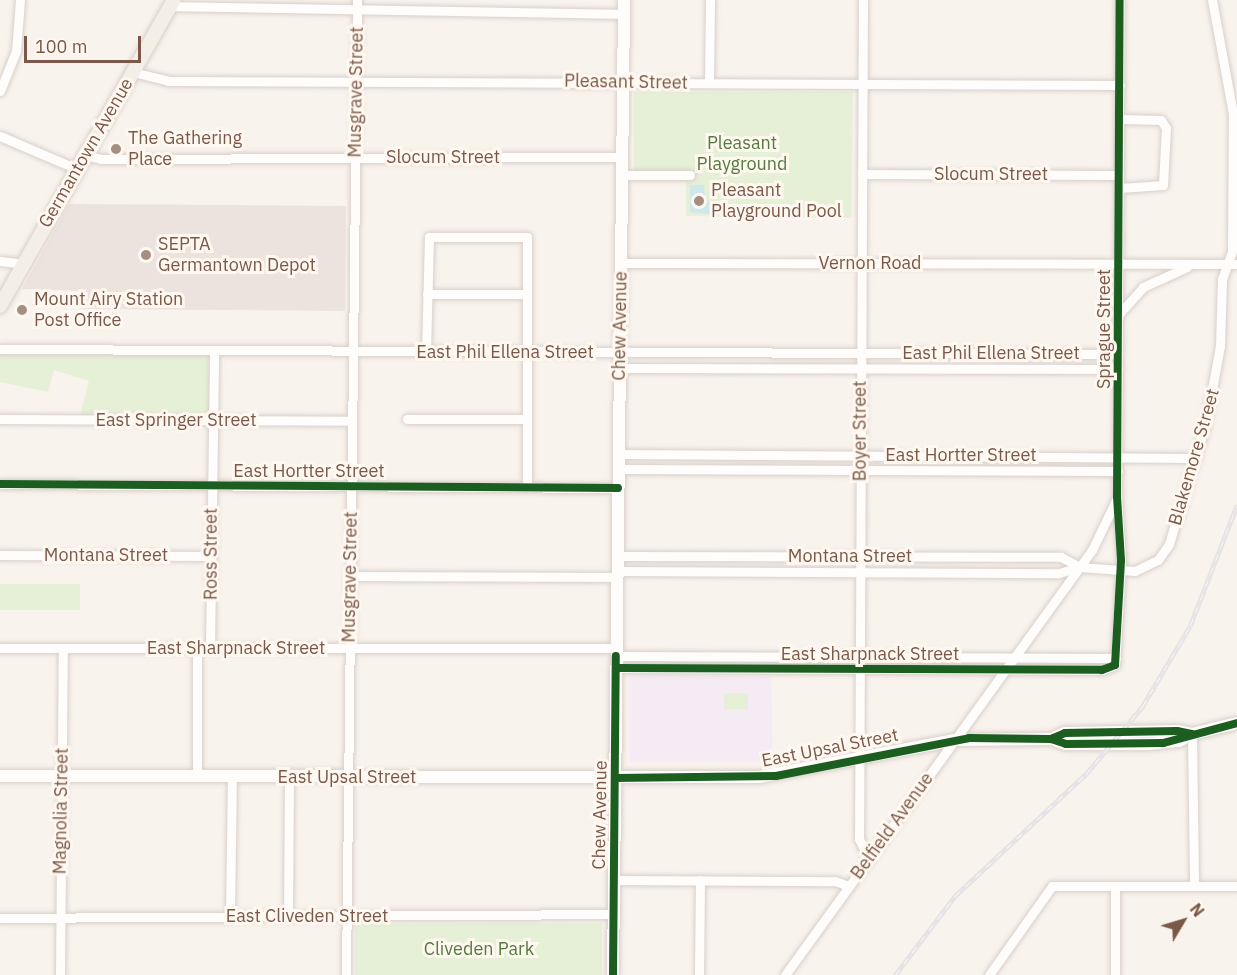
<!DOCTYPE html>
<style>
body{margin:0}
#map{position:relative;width:1237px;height:975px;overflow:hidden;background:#f9f3ed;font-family:"IBM Plex Sans",sans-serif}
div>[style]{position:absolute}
.industrial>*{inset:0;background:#ede3de}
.education>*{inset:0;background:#f5ebf5}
.green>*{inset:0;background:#e6f0d7;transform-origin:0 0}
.water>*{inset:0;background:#cde9eb}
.roads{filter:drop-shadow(0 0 2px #d8cfca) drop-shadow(0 0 2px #d8cfca)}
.street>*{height:9px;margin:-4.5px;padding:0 4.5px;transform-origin:4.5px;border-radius:4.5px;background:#fefdfc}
.secondary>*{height:12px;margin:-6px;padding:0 6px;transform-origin:6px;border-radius:6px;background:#fefdfc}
.primary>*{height:14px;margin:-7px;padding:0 7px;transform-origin:7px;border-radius:7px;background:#f3eee6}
.rail>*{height:4.5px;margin-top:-2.25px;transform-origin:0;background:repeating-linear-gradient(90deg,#fff8f0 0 7px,#e5e3e6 0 14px);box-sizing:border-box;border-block:2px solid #e5e3e6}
.cycleway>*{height:8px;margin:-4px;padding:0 4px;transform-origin:4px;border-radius:4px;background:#1b5e20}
.dots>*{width:16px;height:16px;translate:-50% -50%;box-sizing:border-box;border:3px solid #fff8f0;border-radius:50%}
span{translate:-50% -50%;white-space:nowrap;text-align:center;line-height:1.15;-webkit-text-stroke:6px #fff8f0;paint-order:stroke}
.street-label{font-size:18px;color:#7b5849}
.poi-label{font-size:18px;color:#7b5849}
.left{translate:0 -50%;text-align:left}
.park-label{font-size:18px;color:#537b3d}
.north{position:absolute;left:1153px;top:891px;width:60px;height:60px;-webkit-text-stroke:4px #fff8f0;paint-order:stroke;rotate:52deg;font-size:16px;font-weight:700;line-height:24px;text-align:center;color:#7b5849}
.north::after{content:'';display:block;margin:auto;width:21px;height:27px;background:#7b5849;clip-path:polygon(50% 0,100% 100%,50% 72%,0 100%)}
.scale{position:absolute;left:24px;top:36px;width:117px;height:27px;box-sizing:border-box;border:3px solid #7b5849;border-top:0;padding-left:8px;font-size:18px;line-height:21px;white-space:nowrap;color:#7b5849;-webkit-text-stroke:4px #fff8f0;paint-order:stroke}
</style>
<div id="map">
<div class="industrial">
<div style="clip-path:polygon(69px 204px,346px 206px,345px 311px,82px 309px,82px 291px,22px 289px)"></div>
</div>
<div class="education">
<div style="clip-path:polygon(633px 675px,771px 677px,773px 762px,630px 762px,629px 679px)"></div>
</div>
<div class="green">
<div style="clip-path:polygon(634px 92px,853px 92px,851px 218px,686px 216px,686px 181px,634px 181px)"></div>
<div style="clip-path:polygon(0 352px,208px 355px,210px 416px,80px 415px,89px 381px,54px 370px,48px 392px,0 382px)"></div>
<div style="left:0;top:584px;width:80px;height:26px"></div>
<div style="left:724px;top:693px;width:24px;height:16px"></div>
<div style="clip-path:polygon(602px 923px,602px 975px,355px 975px,355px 928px,359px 924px)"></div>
</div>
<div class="water">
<div style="clip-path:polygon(690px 185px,704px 185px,705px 199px,713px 202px,710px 214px,690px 212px)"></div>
</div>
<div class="roads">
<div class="street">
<div style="left:863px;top:0;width:839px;rotate:90.27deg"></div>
<div style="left:859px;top:839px;width:22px;rotate:63deg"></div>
<div style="left:170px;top:6px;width:454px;rotate:1deg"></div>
<div style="left:133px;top:72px;width:36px;rotate:14deg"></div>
<div style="left:168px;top:81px;width:952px;rotate:0.24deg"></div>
<div style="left:709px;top:83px;width:83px;rotate:-89.3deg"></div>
<div style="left:0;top:91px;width:43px;rotate:-68.2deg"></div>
<div style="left:16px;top:51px;width:51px;rotate:-85.5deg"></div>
<div style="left:0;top:136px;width:84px;rotate:23.2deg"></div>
<div style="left:85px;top:155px;width:16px;rotate:14deg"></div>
<div style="left:101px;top:159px;width:521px;rotate:-0.22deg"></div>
<div style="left:862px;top:174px;width:257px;rotate:0.2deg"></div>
<div style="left:622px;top:175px;width:68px"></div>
<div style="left:1119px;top:188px;width:44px;rotate:-3.9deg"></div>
<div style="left:1163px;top:185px;width:57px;rotate:-87deg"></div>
<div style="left:1166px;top:128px;width:9px;rotate:-122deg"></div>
<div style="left:1161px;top:120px;width:41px;rotate:-178.6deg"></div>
<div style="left:0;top:261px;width:23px;rotate:7deg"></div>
<div style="left:621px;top:263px;width:616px;rotate:0.09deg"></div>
<div style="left:427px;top:294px;width:100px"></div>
<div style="left:1119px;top:314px;width:36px;rotate:-48deg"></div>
<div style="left:1143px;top:287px;width:48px;rotate:-24.4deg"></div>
<div style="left:0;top:349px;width:1118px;rotate:0.26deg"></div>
<div style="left:426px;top:352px;width:115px;rotate:-88.5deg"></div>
<div style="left:429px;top:237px;width:98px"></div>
<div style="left:527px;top:237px;width:250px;rotate:90deg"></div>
<div style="left:620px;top:368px;width:498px;rotate:0.1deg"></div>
<div style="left:0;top:419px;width:352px;rotate:0.3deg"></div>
<div style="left:407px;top:419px;width:120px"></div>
<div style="left:619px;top:454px;width:577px;rotate:0.4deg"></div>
<div style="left:618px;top:469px;width:500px;rotate:0.23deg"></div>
<div style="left:0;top:484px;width:618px;rotate:0.37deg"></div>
<div style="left:0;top:555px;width:211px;rotate:0.3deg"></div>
<div style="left:618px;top:556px;width:443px;rotate:0.1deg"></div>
<div style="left:1061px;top:557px;width:21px;rotate:28deg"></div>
<div style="left:617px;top:571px;width:442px;rotate:0.3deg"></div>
<div style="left:1059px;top:573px;width:22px;rotate:-16deg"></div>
<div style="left:1080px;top:567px;width:55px;rotate:4.2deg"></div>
<div style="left:1135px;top:571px;width:25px;rotate:-26deg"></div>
<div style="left:1158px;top:560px;width:19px;rotate:-55deg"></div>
<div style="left:1169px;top:544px;width:127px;rotate:-73.1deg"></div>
<div style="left:1206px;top:422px;width:77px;rotate:-79.6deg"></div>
<div style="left:1220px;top:346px;width:67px;rotate:-88.3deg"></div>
<div style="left:1222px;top:279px;width:30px;rotate:-70deg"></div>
<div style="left:1232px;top:251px;width:137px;rotate:-89.6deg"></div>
<div style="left:1233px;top:114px;width:116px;rotate:-100.4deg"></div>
<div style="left:350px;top:576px;width:267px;rotate:0.2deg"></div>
<div style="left:0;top:648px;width:616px"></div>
<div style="left:210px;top:648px;width:296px;rotate:-89.2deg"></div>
<div style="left:616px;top:656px;width:500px;rotate:0.23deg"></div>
<div style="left:616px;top:668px;width:486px;rotate:0.2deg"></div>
<div style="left:1102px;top:670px;width:14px;rotate:-21deg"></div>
<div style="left:1115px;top:665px;width:105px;rotate:-86.7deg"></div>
<div style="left:1121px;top:560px;width:64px;rotate:-93.6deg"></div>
<div style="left:1117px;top:496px;width:496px;rotate:-89.7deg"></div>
<div style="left:1192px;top:734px;width:152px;rotate:89.2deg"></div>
<div style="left:197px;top:776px;width:128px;rotate:-90deg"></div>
<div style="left:614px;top:880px;width:221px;rotate:0.3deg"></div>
<div style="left:835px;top:881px;width:15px;rotate:20deg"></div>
<div style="left:230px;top:916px;width:139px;rotate:-89.2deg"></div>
<div style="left:288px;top:916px;width:139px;rotate:-89.6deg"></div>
<div style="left:0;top:918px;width:613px;rotate:-0.37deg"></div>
<div style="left:60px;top:975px;width:327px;rotate:-89.5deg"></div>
<div style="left:346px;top:975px;width:975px;rotate:-89.35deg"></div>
<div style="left:699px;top:975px;width:95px;rotate:-89.4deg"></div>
<div style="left:785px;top:975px;width:524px;rotate:-54.16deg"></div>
<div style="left:1092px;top:550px;width:58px;rotate:-64.3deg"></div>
<div style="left:989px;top:975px;width:109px;rotate:-54.7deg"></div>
<div style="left:1052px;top:886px;width:185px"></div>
<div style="left:1115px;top:975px;width:89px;rotate:-90deg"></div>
</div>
<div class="secondary">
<div style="left:1051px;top:739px;width:15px;rotate:-23deg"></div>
<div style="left:1065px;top:733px;width:112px;rotate:-1deg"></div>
<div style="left:1177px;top:731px;width:15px;rotate:11deg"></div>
<div style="left:0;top:776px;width:759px;rotate:0.08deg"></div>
<div style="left:759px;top:777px;width:198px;rotate:-10.7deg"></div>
<div style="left:954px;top:740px;width:97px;rotate:-0.6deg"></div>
<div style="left:1051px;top:739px;width:16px;rotate:18deg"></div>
<div style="left:1066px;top:744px;width:83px"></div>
<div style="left:1149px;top:744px;width:30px;rotate:-6deg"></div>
<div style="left:1179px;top:741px;width:15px;rotate:-28deg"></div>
<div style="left:1192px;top:734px;width:46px;rotate:-13.7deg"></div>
<div style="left:613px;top:975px;width:975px;rotate:-89.35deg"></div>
</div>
<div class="primary">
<div style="left:0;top:306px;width:352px;rotate:-60.4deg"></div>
</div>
</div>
<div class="rail">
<div style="left:895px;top:975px;width:99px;rotate:-52.8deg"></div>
<div style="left:955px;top:896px;width:179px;rotate:-43deg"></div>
<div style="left:1086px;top:774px;width:87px;rotate:-50.1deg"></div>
<div style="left:1142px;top:707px;width:94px;rotate:-59.3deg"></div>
<div style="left:1190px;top:626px;width:130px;rotate:-68.8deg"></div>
</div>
<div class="cycleway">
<div style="left:0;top:484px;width:618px;rotate:0.37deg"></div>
<div style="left:616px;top:668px;width:486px;rotate:0.2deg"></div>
<div style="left:1102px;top:670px;width:14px;rotate:-21deg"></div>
<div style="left:1115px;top:665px;width:105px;rotate:-86.7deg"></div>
<div style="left:1121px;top:560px;width:64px;rotate:-93.6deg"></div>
<div style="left:1117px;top:496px;width:496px;rotate:-89.7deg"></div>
<div style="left:1051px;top:739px;width:15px;rotate:-23deg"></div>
<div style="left:1065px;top:733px;width:112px;rotate:-1deg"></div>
<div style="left:1177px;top:731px;width:15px;rotate:11deg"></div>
<div style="left:615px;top:778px;width:161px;rotate:-0.7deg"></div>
<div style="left:776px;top:776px;width:197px;rotate:-11.1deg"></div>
<div style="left:969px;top:738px;width:82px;rotate:0.7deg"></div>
<div style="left:1051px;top:739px;width:16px;rotate:18deg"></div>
<div style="left:1066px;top:744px;width:97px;rotate:-0.6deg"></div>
<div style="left:1163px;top:743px;width:77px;rotate:-15.1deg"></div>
<div style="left:613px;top:975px;width:319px;rotate:-89.5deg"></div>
</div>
<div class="dots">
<div style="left:116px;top:149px;background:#a78e82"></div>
<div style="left:699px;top:201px;background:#a78e82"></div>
<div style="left:146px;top:255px;background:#a78e82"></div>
<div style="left:22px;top:310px;background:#a78e82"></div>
</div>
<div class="street-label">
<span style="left:626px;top:82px;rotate:1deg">Pleasant Street</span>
<span style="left:356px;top:92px;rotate:-89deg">Musgrave Street</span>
<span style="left:86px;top:153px;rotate:-60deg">Germantown Avenue</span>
<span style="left:443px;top:157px">Slocum Street</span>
<span style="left:991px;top:174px">Slocum Street</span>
<span style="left:870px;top:263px">Vernon Road</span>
<span style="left:620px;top:326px;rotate:-89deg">Chew Avenue</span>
<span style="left:1104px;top:329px;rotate:-90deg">Sprague Street</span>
<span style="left:505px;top:352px">East Phil Ellena Street</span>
<span style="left:991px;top:353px">East Phil Ellena Street</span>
<span style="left:176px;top:420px">East Springer Street</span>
<span style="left:860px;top:431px;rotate:-90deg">Boyer Street</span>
<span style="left:961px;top:455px">East Hortter Street</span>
<span style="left:1194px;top:457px;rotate:-74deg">Blakemore Street</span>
<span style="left:309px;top:471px">East Hortter Street</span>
<span style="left:211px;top:554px;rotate:-90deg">Ross Street</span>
<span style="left:106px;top:555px">Montana Street</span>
<span style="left:850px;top:556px">Montana Street</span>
<span style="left:350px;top:577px;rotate:-89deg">Musgrave Street</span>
<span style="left:236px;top:648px">East Sharpnack Street</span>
<span style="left:870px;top:654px">East Sharpnack Street</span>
<span style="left:830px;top:748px;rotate:-11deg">East Upsal Street</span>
<span style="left:347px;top:777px">East Upsal Street</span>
<span style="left:61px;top:811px;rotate:-89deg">Magnolia Street</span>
<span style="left:600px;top:815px;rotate:-89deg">Chew Avenue</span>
<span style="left:892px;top:826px;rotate:-54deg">Belfield Avenue</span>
<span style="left:307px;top:916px">East Cliveden Street</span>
</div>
<div class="poi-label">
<span class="left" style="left:128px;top:149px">The Gathering<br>Place</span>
<span class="left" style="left:711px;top:201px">Pleasant<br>Playground Pool</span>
<span class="left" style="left:158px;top:255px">SEPTA<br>Germantown Depot</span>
<span class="left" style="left:34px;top:310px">Mount Airy Station<br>Post Office</span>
</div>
<div class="park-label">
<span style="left:742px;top:154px">Pleasant<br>Playground</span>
<span style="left:479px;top:949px">Cliveden Park</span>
</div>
<div class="north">N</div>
<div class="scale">100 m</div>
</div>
